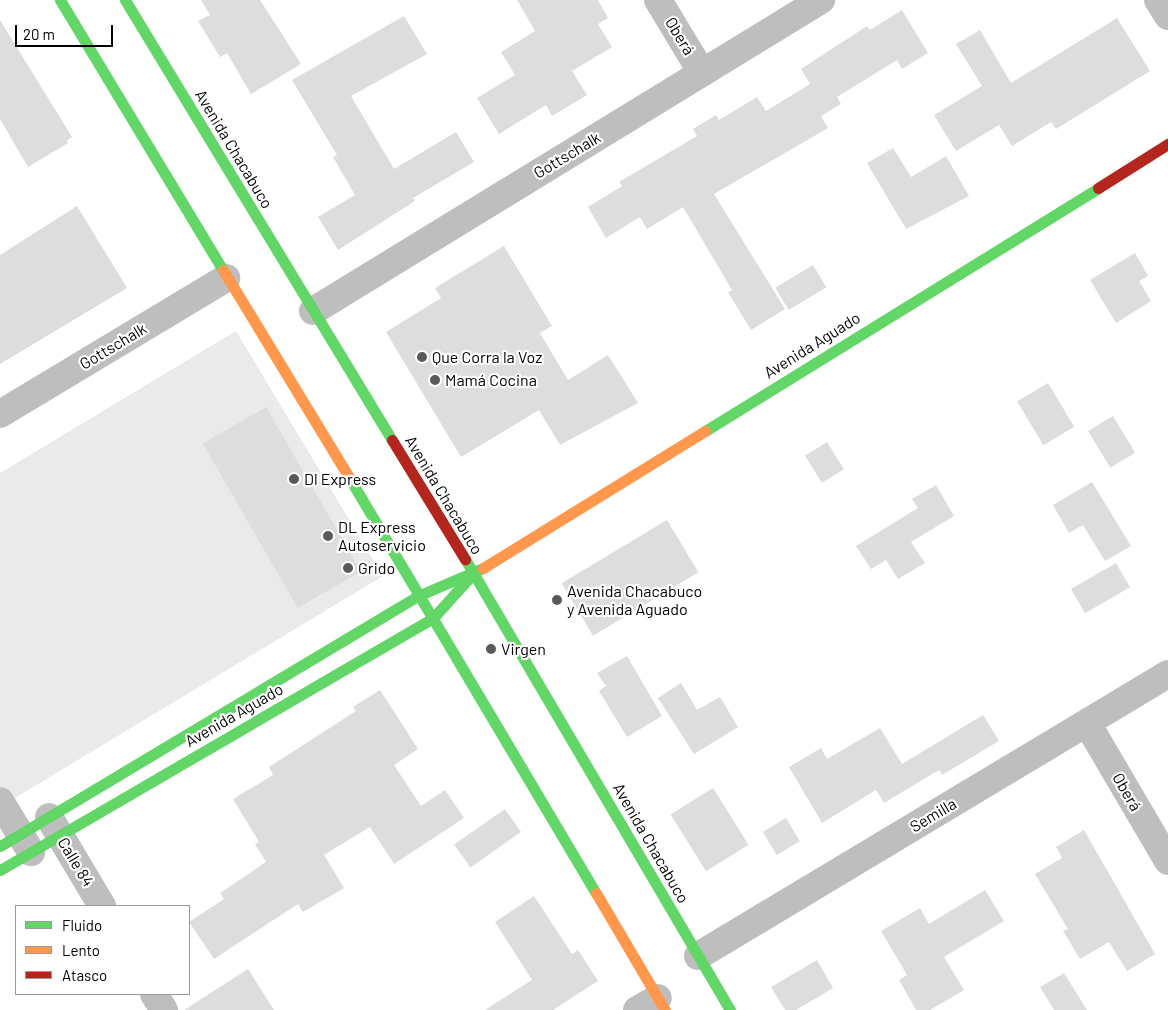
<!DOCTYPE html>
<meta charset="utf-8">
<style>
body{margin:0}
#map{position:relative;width:1168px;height:1010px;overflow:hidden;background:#fff;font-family:Barlow,sans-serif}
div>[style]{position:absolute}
.green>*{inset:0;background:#eaeaea}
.building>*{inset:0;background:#ddd;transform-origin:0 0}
.street>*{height:28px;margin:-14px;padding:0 14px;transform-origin:14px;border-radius:14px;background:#bebebe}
.fast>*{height:11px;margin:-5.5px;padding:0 5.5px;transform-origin:5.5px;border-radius:5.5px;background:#63d668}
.slow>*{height:11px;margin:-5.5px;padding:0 5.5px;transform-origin:5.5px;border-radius:5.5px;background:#ff974d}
.jam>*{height:11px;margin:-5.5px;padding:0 5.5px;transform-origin:5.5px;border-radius:5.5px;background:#b3261e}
.dots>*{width:14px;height:14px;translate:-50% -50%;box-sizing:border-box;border:2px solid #fff;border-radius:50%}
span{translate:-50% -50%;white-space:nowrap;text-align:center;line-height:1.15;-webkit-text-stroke:4.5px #fff;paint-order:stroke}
.street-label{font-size:16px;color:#000}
.poi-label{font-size:16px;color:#000}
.left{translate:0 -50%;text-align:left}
.legend{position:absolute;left:15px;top:905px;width:175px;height:90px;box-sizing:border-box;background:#fff;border:1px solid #999;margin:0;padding:6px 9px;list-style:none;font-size:15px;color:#000}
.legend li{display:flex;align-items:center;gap:10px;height:25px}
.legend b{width:25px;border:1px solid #999}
.scale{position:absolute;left:15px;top:25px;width:98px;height:22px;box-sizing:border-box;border:2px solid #000;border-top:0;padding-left:6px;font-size:15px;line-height:18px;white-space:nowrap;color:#000;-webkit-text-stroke:4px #fff;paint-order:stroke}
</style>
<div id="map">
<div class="green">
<div style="clip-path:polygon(236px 331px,383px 576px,0 807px,0 473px)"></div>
</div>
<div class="building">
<div style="clip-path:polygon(201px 0,260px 0,301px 64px,251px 94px,227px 53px,220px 57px,198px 21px,210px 15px)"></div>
<div style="clip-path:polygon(517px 0,598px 0,608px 18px,598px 24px,612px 47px,572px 71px,587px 95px,552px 116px,546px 105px,499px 134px,477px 98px,515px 75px,501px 52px,535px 31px)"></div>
<div style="clip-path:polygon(902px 10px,928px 53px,902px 69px,897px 60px,837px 97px,841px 104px,821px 116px,828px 128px,714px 194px,785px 309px,751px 330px,728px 292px,732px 290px,683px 207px,647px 229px,640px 217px,606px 238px,588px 207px,622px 186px,619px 182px,697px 136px,693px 129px,716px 115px,719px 120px,757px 97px,766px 111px,810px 84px,801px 69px,867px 26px,870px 30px)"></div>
<div style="clip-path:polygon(404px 16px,427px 54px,351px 96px,394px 169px,456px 132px,474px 162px,413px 198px,415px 201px,338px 250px,318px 217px,355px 195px,333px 157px,337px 155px,292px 80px)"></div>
<div style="clip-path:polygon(1117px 18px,1150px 71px,1056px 129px,1051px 122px,1012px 146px,999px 125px,956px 151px,934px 115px,982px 86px,956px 44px,980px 30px,1011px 83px)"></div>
<div style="clip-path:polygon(0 20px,72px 137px,67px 140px,68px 143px,28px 167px,0 119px)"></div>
<div style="clip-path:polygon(893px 148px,911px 177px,946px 156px,969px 196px,906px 229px,867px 163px)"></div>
<div style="clip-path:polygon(77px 206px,127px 288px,0 364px,0 255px)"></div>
<div style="clip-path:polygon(504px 246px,552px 326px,540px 333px,568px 380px,608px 355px,638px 403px,560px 445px,539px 410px,461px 457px,386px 332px,441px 298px,435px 288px)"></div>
<div style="clip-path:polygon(1135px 253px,1148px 276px,1139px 281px,1151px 301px,1116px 323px,1090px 280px)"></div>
<div style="left:813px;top:265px;width:26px;height:44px;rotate:59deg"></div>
<div style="left:1048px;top:383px;width:51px;height:36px;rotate:59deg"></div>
<div style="left:266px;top:407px;width:190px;height:73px;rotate:60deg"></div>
<div style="left:1113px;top:416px;width:43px;height:29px;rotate:59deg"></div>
<div style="left:827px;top:442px;width:32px;height:26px;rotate:58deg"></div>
<div style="clip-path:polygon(1092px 482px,1131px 546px,1105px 561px,1083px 525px,1069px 533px,1053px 505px)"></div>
<div style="clip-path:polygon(936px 485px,954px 516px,911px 542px,925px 563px,898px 579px,886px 560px,871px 569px,856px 546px,918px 508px,912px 499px)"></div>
<div style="left:667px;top:520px;width:61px;height:123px;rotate:59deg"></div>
<div style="left:1116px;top:563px;width:28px;height:52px;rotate:60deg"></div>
<div style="clip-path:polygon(627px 656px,662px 716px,627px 737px,599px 691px,606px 686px,597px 673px)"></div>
<div style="clip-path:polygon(681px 683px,697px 710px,720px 697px,738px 727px,694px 754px,658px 698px)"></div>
<div style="clip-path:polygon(380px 690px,418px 749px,394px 765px,421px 806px,445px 790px,464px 818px,394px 864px,370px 827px,324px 855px,344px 888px,303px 912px,298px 904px,214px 959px,189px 922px,224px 899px,220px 893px,266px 862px,255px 844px,259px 842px,233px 799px,273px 775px,269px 767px,356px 711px,353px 707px)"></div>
<div style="clip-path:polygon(983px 715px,999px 741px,942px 775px,939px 770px,884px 803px,876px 790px,822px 823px,789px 767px,821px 748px,827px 759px,880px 728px,902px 764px)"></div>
<div style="left:713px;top:788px;width:67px;height:50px;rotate:58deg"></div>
<div style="left:505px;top:809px;width:28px;height:62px;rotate:55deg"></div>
<div style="left:786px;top:818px;width:27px;height:27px;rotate:59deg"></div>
<div style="clip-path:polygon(1084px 830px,1155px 954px,1127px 971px,1109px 942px,1080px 959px,1063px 931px,1068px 929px,1035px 874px,1062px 858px,1056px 847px)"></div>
<div style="clip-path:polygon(985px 890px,1004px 921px,944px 957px,964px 990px,930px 1010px,916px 1010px,899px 980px,907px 975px,881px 931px,920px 908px,929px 924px)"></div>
<div style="clip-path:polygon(534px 896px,572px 954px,578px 950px,598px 981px,553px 1010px,485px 1010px,532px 980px,495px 922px)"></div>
<div style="clip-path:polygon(817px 960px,833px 988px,796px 1010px,785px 1010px,771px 987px)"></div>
<div style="clip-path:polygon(248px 969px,274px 1010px,184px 1010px)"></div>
<div style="clip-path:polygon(1064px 973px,1087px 1010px,1054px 1010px,1040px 987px)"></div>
</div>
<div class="street">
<div style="left:658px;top:0;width:85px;rotate:58.9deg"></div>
<div style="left:1158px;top:0;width:19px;rotate:58deg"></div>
<div style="left:313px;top:311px;width:596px;rotate:-31.48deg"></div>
<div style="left:0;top:414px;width:264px;rotate:-31deg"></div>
<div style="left:1087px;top:723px;width:160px;rotate:59.6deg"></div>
<div style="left:0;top:801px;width:60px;rotate:58.7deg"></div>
<div style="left:49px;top:817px;width:104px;rotate:59.2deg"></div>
<div style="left:698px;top:956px;width:548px;rotate:-30.96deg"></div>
<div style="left:154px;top:994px;width:19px;rotate:58deg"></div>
<div style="left:637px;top:1010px;width:24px;rotate:-30deg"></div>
</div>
<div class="fast">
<div style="left:60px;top:0;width:315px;rotate:58.9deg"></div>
<div style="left:125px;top:0;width:515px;rotate:58.75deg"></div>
<div style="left:705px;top:431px;width:462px;rotate:-31.7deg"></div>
<div style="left:350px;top:479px;width:482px;rotate:59.3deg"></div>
<div style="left:465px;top:559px;width:523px;rotate:59.56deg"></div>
<div style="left:0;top:846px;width:489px;rotate:-30.9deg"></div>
<div style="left:420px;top:595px;width:69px;rotate:-23.2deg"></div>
<div style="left:0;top:870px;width:500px;rotate:-30.2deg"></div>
<div style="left:432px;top:619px;width:55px;rotate:-47.9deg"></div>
</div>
<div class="slow">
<div style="left:223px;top:270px;width:245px;rotate:58.7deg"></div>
<div style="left:483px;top:568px;width:261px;rotate:-31.7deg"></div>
<div style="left:596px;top:893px;width:136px;rotate:59.5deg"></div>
</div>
<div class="jam">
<div style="left:1098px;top:188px;width:83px;rotate:-32.2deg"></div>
<div style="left:392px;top:440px;width:140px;rotate:58.5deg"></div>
</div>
<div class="dots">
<div style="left:422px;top:357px;background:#595959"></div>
<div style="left:435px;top:380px;background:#595959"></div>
<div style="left:294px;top:479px;background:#595959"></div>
<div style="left:328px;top:536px;background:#595959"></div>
<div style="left:348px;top:568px;background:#595959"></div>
<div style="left:557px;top:600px;background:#595959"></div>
<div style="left:491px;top:649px;background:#595959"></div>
</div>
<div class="street-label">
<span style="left:680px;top:36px;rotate:59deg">Oberá</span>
<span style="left:234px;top:149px;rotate:59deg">Avenida Chacabuco</span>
<span style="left:567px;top:155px;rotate:-31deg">Gottschalk</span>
<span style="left:812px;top:345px;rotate:-32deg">Avenida Aguado</span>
<span style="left:113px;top:346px;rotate:-31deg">Gottschalk</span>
<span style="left:444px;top:495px;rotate:59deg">Avenida Chacabuco</span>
<span style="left:234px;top:715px;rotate:-30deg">Avenida Aguado</span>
<span style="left:1127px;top:792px;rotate:60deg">Oberá</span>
<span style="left:933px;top:815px;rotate:-31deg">Semilla</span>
<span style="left:651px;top:843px;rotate:60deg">Avenida Chacabuco</span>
<span style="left:76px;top:862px;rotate:59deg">Calle 84</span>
</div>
<div class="poi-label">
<span class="left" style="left:432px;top:357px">Que Corra la Voz</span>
<span class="left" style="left:445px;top:380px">Mamá Cocina</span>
<span class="left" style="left:304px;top:479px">Dl Express</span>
<span class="left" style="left:338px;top:536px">DL Express<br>Autoservicio</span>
<span class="left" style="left:358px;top:568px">Grido</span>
<span class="left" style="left:567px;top:600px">Avenida Chacabuco<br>y Avenida Aguado</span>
<span class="left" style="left:501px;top:649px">Virgen</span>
</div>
<ul class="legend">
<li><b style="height:6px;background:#63d668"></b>Fluido</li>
<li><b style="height:6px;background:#ff974d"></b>Lento</li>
<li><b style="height:6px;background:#b3261e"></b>Atasco</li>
</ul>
<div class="scale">20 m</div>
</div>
